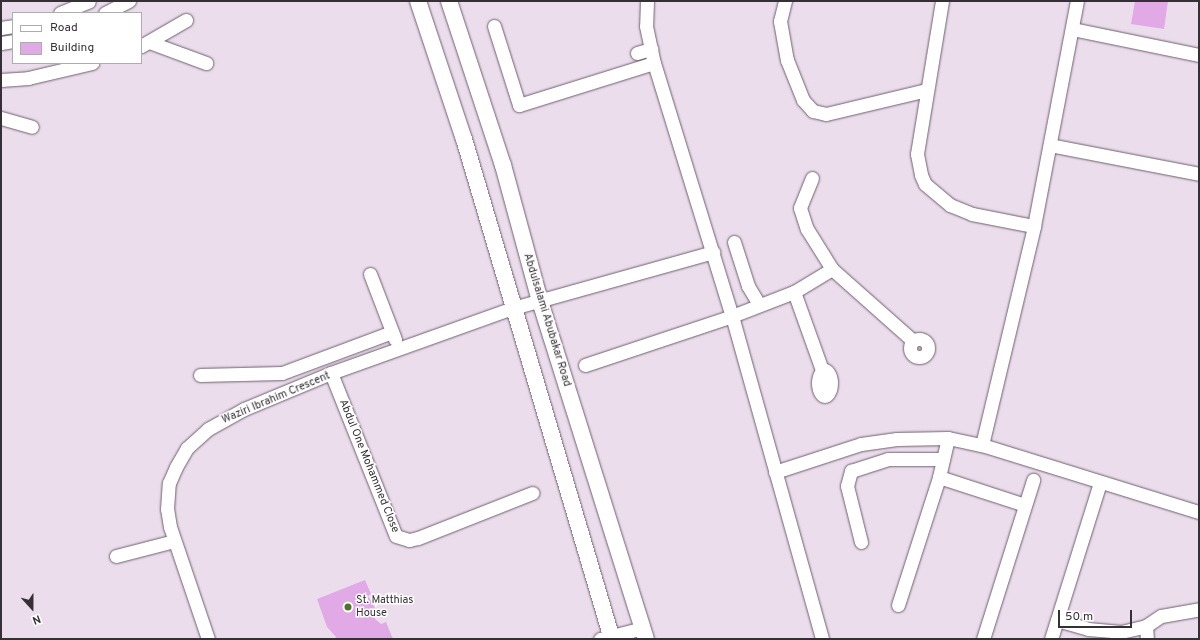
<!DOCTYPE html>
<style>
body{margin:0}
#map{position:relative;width:1200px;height:640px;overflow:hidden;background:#ecdded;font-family:Overpass,sans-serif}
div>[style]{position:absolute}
.building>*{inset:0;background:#e1a9e6}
.roads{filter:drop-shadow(0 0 1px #6d606e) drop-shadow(0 0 1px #6d606e)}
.minor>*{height:13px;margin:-6.5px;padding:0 6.5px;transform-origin:6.5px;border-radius:6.5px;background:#fff}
.minor>.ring{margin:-6.5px;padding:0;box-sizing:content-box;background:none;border:13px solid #fff;border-radius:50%}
.major>*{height:16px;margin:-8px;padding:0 8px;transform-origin:8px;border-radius:8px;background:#fff}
.dots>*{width:11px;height:11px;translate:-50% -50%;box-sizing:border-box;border:2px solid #fff;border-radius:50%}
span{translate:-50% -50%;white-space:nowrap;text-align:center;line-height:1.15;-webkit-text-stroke:3px #fff;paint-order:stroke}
.street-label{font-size:11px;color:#352f36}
.poi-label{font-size:11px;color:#352f36}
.left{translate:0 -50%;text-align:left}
.frame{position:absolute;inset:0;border:2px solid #352f36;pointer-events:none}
.legend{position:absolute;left:12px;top:12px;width:130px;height:52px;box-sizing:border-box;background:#fff;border:1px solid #aeacaf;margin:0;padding:5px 7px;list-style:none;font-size:12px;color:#352f36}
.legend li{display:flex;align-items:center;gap:8px;height:20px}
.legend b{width:20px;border:1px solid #aeacaf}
.north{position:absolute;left:12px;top:588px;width:40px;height:40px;-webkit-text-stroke:3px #fff;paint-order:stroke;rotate:159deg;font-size:11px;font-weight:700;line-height:16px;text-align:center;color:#352f36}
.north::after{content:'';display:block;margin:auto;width:14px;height:18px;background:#352f36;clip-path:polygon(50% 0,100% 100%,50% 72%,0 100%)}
.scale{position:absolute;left:1058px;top:610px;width:74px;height:18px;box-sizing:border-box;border:2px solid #352f36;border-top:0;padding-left:5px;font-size:12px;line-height:14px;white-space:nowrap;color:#352f36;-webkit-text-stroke:3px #fff;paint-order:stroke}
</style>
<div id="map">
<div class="building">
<div style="clip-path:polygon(1135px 1px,1168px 1px,1164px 29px,1131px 24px)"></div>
<div style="clip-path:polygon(365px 580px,371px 594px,368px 596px,376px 610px,375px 619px,381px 624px,386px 622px,393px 639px,335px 639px,336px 637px,327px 627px,317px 599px)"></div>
</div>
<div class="roads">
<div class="minor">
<div style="left:647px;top:1px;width:25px;rotate:92deg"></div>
<div style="left:646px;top:26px;width:38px;rotate:78deg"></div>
<div style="left:654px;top:63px;width:265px;rotate:72.9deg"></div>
<div style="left:732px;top:316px;width:335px;rotate:74.4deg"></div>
<div style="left:785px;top:1px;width:21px;rotate:104deg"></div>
<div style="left:780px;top:21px;width:40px;rotate:80deg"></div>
<div style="left:787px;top:60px;width:43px;rotate:68.2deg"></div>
<div style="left:803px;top:100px;width:15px;rotate:48deg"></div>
<div style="left:813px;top:111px;width:13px;rotate:13deg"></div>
<div style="left:826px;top:114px;width:104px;rotate:-13.4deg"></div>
<div style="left:942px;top:1px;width:155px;rotate:99.3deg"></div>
<div style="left:917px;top:154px;width:21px;rotate:79deg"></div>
<div style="left:921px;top:175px;width:10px;rotate:66deg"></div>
<div style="left:925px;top:184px;width:33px;rotate:40deg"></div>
<div style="left:950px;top:205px;width:24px;rotate:22deg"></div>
<div style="left:972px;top:214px;width:63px;rotate:11deg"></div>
<div style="left:60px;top:13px;width:31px;rotate:-22deg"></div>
<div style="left:105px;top:13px;width:27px;rotate:-27deg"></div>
<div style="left:494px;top:26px;width:83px;rotate:72.4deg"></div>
<div style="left:519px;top:105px;width:141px;rotate:-17.3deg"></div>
<div style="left:1px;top:28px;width:12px;rotate:-9deg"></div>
<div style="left:1072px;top:29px;width:130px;rotate:11.6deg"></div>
<div style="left:149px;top:42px;width:61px;rotate:20.2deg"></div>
<div style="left:1px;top:43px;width:12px;rotate:-9deg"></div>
<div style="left:141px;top:46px;width:52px;rotate:-30deg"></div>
<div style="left:637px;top:53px;width:15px;rotate:-16deg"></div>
<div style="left:1px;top:80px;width:27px;rotate:-4deg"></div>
<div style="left:28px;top:78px;width:66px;rotate:-13.2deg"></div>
<div style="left:1px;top:118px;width:32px;rotate:16deg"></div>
<div style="left:1050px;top:145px;width:152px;rotate:11deg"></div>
<div style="left:812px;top:178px;width:32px;rotate:112deg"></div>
<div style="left:800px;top:208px;width:22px;rotate:72deg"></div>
<div style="left:807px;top:229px;width:47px;rotate:58deg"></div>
<div style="left:832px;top:269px;width:108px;rotate:41.6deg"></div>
<div style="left:734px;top:242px;width:46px;rotate:72.3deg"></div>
<div style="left:748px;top:286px;width:21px;rotate:59deg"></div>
<div style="left:370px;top:274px;width:70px;rotate:69deg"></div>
<div class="ring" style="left:910px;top:339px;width:5px;height:5px"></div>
<div style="left:585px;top:365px;width:155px;rotate:-18.4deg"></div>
<div style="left:732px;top:316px;width:66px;rotate:-21.2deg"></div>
<div style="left:822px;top:370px;width:83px;rotate:-109.7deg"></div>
<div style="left:794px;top:292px;width:44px;rotate:-31.2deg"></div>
<div class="ring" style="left:818px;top:370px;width:-1px;height:-1px"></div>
<div style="left:331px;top:373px;width:175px;rotate:68.3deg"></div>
<div style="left:396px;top:536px;width:14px;rotate:17deg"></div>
<div style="left:409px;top:540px;width:9px;rotate:-13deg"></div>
<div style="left:418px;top:538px;width:123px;rotate:-21.5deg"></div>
<div style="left:200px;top:375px;width:82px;rotate:-1.4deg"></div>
<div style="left:282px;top:373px;width:117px;rotate:-20.4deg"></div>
<div style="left:982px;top:445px;width:225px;rotate:-76.6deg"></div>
<div style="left:1034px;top:226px;width:229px;rotate:-79.2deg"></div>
<div style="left:775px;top:472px;width:90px;rotate:-18deg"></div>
<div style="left:861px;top:444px;width:36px;rotate:-8deg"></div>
<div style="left:897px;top:439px;width:51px;rotate:-1.1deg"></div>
<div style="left:948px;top:438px;width:35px;rotate:12deg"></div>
<div style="left:982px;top:445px;width:227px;rotate:17.2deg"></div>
<div style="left:939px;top:477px;width:90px;rotate:18deg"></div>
<div style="left:861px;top:542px;width:58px;rotate:-104deg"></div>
<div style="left:847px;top:486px;width:16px;rotate:-75deg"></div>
<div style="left:851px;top:471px;width:39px;rotate:-18deg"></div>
<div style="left:888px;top:459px;width:55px"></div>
<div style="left:116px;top:556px;width:60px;rotate:-14.5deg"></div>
<div style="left:898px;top:605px;width:134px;rotate:-72.2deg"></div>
<div style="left:939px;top:477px;width:40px;rotate:-77deg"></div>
<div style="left:1057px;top:620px;width:32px;rotate:16deg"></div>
<div style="left:1088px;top:629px;width:33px;rotate:5deg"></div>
<div style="left:1121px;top:632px;width:26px;rotate:-13deg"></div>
<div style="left:1146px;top:626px;width:18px;rotate:-34deg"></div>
<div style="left:1161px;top:616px;width:39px;rotate:-10deg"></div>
<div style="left:1146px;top:626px;width:13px;rotate:86deg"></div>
<div style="left:208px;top:639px;width:118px;rotate:-108.7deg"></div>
<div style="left:170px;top:527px;width:18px;rotate:-99deg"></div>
<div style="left:167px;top:509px;width:26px;rotate:-86deg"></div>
<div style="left:169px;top:483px;width:17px;rotate:-66deg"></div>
<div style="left:176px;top:467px;width:22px;rotate:-60deg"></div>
<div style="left:187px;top:448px;width:28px;rotate:-42deg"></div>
<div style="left:208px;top:429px;width:41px;rotate:-29.1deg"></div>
<div style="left:244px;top:409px;width:94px;rotate:-22.5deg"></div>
<div style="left:331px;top:373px;width:193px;rotate:-19.7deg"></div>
<div style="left:513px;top:308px;width:208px;rotate:-15.6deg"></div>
<div style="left:600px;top:639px;width:44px;rotate:-14.3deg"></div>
<div style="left:983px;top:639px;width:167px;rotate:-72.5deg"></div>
<div style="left:1051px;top:639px;width:164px;rotate:-72.6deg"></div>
</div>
<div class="major">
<div style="left:418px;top:1px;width:145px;rotate:71.6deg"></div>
<div style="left:464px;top:139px;width:521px;rotate:73.51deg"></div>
<div style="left:449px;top:1px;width:173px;rotate:71.8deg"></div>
<div style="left:503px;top:165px;width:141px;rotate:74.8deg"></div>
<div style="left:540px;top:301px;width:354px;rotate:72.6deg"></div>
</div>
</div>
<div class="dots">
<div style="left:348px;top:607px;background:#507128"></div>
</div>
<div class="street-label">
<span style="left:547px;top:320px;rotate:73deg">Abdulsalami Abubakar Road</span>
<span style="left:276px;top:398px;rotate:-23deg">Waziri Ibrahim Crescent</span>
<span style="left:369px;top:466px;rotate:68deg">Abdul One Mohammed Close</span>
</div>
<div class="poi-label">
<span class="left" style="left:356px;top:607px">St. Matthias<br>House</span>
</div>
<div class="frame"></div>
<ul class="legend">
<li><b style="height:5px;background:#fff"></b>Road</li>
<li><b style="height:11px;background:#e1a9e6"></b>Building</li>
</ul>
<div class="north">N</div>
<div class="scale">50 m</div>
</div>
